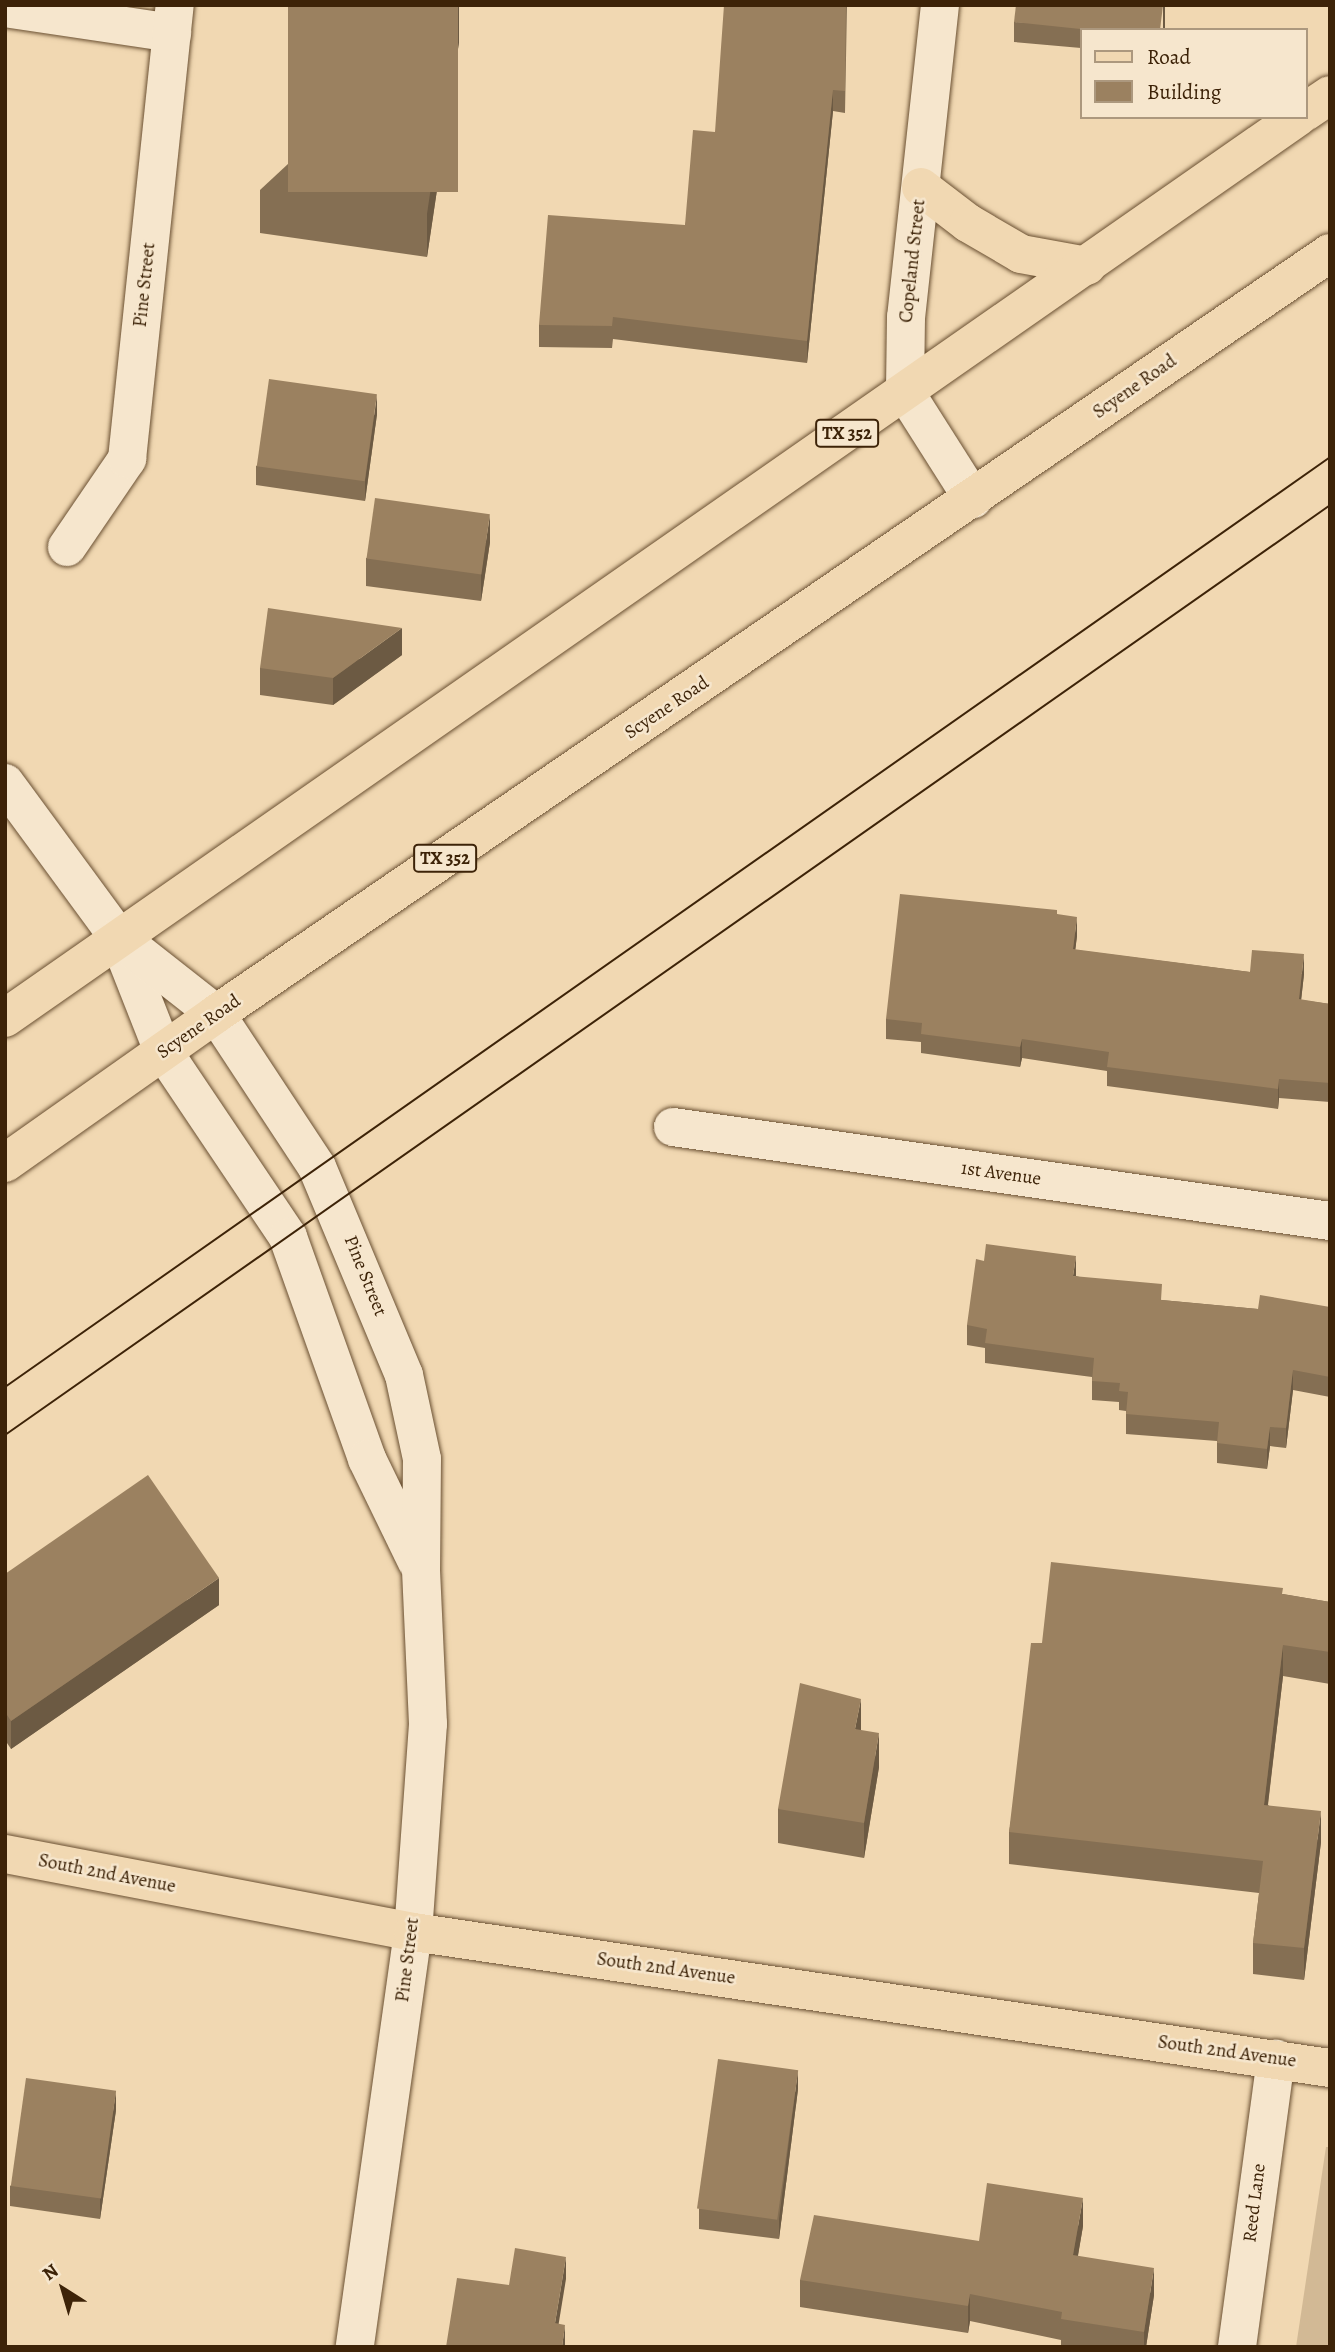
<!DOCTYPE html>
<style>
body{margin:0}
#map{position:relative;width:1335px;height:2352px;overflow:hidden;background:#f1d8b2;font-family:Alegreya,serif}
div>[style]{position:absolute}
.green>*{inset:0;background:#d2b995}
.roads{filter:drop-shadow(0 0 2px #6a5032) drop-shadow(0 0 2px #6a5032)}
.minor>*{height:38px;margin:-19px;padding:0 19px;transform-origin:19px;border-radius:19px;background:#f6e6cd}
.major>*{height:38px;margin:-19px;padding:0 19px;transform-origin:19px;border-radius:19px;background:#f1d8b2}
.tram>*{height:2px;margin:-1px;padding:0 1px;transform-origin:1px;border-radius:1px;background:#3d2308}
.wall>*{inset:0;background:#856f53}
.shaded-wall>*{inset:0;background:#6c5a43;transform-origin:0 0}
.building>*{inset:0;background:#9b8160;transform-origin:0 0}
span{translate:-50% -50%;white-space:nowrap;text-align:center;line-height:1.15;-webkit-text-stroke:5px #f6e6cd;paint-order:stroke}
.shield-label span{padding:2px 5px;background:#f6e6cd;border:2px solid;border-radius:5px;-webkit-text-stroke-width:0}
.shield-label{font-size:18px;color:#3d2308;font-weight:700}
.street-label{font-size:19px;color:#3d2308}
.frame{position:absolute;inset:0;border:7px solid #3d2308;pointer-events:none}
.legend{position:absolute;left:1080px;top:28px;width:228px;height:91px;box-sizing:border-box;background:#f6e6cd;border:2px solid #ac987e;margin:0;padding:9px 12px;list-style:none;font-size:21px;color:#3d2308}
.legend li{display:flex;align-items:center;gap:14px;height:35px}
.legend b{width:35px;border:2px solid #ac987e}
.north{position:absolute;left:28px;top:2254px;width:70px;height:70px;-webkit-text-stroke:5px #f6e6cd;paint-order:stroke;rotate:323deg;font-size:19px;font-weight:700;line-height:28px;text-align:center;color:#3d2308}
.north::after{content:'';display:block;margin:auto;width:24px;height:32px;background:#3d2308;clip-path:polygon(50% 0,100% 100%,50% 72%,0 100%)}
</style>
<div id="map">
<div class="green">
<div style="clip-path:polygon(1326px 2147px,1330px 2147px,1330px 2347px,1296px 2347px)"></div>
</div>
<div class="roads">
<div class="minor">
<div style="left:940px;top:5px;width:314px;rotate:96.2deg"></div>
<div style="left:906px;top:317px;width:75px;rotate:90.8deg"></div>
<div style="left:905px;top:392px;width:127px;rotate:57.6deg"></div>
<div style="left:5px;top:8px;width:169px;rotate:8.5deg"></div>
<div style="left:67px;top:547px;width:107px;rotate:-55.7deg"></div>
<div style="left:127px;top:459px;width:457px;rotate:-84deg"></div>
<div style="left:5px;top:783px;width:191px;rotate:53.7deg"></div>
<div style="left:118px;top:937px;width:123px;rotate:68.5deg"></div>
<div style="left:163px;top:1051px;width:224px;rotate:56.1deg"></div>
<div style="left:288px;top:1237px;width:236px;rotate:70.4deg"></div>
<div style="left:367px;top:1459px;width:114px;rotate:64.1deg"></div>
<div style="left:118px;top:937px;width:125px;rotate:38.2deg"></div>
<div style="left:216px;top:1014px;width:183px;rotate:56.6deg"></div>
<div style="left:317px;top:1167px;width:225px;rotate:67.3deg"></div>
<div style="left:404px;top:1375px;width:86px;rotate:77.9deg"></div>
<div style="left:422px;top:1459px;width:111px;rotate:90.5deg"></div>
<div style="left:421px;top:1570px;width:154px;rotate:87.4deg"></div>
<div style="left:428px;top:1724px;width:209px;rotate:94.1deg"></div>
<div style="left:413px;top:1932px;width:419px;rotate:98deg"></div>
<div style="left:673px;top:1127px;width:664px;rotate:8.14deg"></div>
<div style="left:1237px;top:2347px;width:291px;rotate:-82.3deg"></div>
</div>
<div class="major">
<div style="left:1305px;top:112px;width:30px;rotate:-34deg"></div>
<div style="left:921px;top:187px;width:59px;rotate:37.5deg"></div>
<div style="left:968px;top:223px;width:61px;rotate:30.3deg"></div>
<div style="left:1021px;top:254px;width:67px;rotate:10.3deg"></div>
<div style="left:5px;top:1018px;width:1576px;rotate:-34.87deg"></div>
<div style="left:5px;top:1163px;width:258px;rotate:-35.2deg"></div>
<div style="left:216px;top:1014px;width:1349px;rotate:-34.34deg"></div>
<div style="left:5px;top:1854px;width:415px;rotate:10.8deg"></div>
<div style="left:413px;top:1932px;width:927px;rotate:8.44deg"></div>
</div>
</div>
<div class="tram">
<div style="left:5px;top:1387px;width:1619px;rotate:-35.06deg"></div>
<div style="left:5px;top:1435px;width:1619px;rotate:-35.06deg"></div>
</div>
<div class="wall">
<div style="clip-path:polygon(459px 5px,459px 42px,427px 257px,260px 233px,260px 190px)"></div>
<div style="clip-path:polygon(847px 5px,845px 113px,833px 111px,807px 363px,613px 339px,612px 348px,539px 347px,539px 325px,685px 225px,715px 132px)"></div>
<div style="clip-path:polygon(1014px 22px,1162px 30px,1081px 30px,1081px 48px,1014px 42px)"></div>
<div style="clip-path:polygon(377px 414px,365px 501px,256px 485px,256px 466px)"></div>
<div style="clip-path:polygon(490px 542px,481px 601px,366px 586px,366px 558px)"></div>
<div style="clip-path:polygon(402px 655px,333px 705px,260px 695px,260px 668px)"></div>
<div style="clip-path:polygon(1057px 914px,1077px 936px,1075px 950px,1250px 972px,1304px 974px,1301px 1000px,1330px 1004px,1330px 1102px,1279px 1098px,1278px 1109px,1107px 1086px,1107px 1071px,1022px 1058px,1020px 1067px,921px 1053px,921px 1042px,886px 1039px,886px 1019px)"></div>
<div style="clip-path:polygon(1076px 1276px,1162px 1300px,1258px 1309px,1330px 1307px,1330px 1397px,1293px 1390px,1286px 1448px,1270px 1446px,1267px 1469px,1217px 1463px,1217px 1441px,1126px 1434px,1126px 1411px,1119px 1410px,1119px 1402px,1092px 1400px,1092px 1377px,985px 1363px,985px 1348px,967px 1345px,967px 1325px)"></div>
<div style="clip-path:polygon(5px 1574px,219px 1605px,11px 1749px,5px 1740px)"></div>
<div style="clip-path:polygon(1283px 1594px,1330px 1602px,1330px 1684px,1283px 1676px,1268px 1805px,1321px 1842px,1304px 1980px,1253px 1974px,1253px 1943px,1259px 1893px,1009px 1864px,1009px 1832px,1042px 1643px)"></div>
<div style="clip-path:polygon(861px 1730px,879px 1767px,864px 1858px,778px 1843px,778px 1809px)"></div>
<div style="clip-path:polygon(798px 2089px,779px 2239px,699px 2229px,699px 2209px)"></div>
<div style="clip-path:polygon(116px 2110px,100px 2219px,10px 2206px,10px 2186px)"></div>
<div style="clip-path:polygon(1083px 2226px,1078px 2256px,1154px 2295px,1146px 2347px,1063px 2347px,1061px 2346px,1061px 2340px,970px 2321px,968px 2333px,800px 2307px,800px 2280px)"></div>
</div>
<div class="shaded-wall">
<div style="clip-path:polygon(458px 5px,459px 5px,459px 42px,427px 257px,427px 214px)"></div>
<div style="left:1163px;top:5px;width:2px;height:25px"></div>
<div style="clip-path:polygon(833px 90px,833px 111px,807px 363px,807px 341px)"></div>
<div style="clip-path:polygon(377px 395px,377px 414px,365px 501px,365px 481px)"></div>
<div style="clip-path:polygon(490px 515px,490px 542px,481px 601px,481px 573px)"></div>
<div style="clip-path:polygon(402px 628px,402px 655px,333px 705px,333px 678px)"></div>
<div style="clip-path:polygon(1077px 917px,1077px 936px,1073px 969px,1073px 949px)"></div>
<div style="clip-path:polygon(1304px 954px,1304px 974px,1299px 1019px,1299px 999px)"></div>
<div style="clip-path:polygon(1022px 1039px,1022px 1058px,1020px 1067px,1020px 1047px)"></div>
<div style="clip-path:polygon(1279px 1079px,1279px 1098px,1278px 1109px,1278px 1089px)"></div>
<div style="clip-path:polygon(1076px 1256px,1076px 1276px,1073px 1276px)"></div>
<div style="clip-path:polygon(1293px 1370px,1293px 1390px,1286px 1448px,1286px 1428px)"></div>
<div style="clip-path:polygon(1270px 1427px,1270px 1446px,1267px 1469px,1267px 1449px)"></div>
<div style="clip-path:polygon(219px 1578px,219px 1605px,11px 1749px,11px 1721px)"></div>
<div style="clip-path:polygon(1283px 1645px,1283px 1676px,1264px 1836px,1264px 1805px)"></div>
<div style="clip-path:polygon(861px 1699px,861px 1734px,855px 1729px)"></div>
<div style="clip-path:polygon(879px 1733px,879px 1767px,864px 1858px,864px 1823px)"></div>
<div style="clip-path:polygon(1321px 1811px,1321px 1842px,1304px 1980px,1304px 1948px)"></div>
<div style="clip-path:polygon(798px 2070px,798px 2089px,779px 2239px,779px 2219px)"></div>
<div style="clip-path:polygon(116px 2091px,116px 2110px,100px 2219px,100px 2199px)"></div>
<div style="clip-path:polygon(1083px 2198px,1083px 2226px,1073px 2283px,1073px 2255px)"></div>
<div style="clip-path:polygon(566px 2257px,566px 2279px,555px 2346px,555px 2323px)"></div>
<div style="clip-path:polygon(1154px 2268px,1154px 2295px,1146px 2347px,1144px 2347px,1144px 2332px)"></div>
<div style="clip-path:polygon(970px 2294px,970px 2321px,968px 2333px,968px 2306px)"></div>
<div style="clip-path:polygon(565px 2325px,565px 2347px,562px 2347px)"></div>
</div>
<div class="building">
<div style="left:288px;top:5px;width:170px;height:187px"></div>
<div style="clip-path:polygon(724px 5px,846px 5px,845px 91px,833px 90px,807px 341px,613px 317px,612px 326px,539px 325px,548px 215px,685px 225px,693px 130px,715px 132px)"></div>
<div style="clip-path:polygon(1016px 5px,1163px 5px,1160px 30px,1090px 30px,1014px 22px)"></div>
<div style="left:269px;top:379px;width:109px;height:88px;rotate:8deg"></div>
<div style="left:375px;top:498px;width:116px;height:61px;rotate:8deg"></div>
<div style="clip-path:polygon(268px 608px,402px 628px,333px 678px,260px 668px)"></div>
<div style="clip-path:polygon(900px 894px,1057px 910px,1057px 914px,1077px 917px,1073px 949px,1250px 972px,1252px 950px,1304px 954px,1299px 999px,1330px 1004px,1330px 1083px,1279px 1079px,1278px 1089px,1107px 1067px,1109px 1052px,1022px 1039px,1020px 1047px,921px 1034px,922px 1023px,886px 1019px)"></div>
<div style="clip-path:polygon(986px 1244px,1076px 1256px,1073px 1276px,1162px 1284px,1161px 1300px,1258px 1309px,1260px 1295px,1330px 1307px,1330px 1377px,1293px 1370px,1286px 1428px,1270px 1427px,1267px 1449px,1217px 1443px,1219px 1422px,1126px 1414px,1128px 1392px,1119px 1391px,1120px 1383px,1092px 1381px,1094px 1358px,985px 1343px,987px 1329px,967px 1325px,976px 1259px,984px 1261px)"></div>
<div style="clip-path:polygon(148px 1475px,219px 1578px,11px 1721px,5px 1712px,5px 1574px)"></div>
<div style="clip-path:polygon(1051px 1562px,1283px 1588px,1282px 1594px,1330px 1602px,1330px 1652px,1283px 1645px,1264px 1805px,1321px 1811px,1304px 1948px,1253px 1943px,1263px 1861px,1009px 1832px,1031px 1643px,1042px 1643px)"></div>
<div style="clip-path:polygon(800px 1683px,861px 1699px,855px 1729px,879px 1733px,864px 1823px,778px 1809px)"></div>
<div style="left:718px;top:2059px;width:81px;height:151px;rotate:8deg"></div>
<div style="left:26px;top:2078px;width:91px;height:109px;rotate:8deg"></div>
<div style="clip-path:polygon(987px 2183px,1083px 2198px,1073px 2255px,1154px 2268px,1144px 2332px,1061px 2319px,1062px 2312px,970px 2294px,968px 2306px,800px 2280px,814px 2215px,979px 2241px)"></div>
<div style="clip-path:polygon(515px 2248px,566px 2257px,555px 2323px,565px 2325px,562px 2347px,446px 2347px,457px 2278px,509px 2285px)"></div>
</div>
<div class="shield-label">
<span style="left:847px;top:433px">TX 352</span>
<span style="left:445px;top:858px">TX 352</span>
</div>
<div class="street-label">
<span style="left:913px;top:261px;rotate:-84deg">Copeland Street</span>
<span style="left:145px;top:285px;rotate:-84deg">Pine Street</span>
<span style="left:1135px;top:387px;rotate:-35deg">Scyene Road</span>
<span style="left:667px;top:708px;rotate:-34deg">Scyene Road</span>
<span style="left:199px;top:1027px;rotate:-35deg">Scyene Road</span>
<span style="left:1001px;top:1174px;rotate:8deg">1st Avenue</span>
<span style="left:365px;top:1276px;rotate:68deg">Pine Street</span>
<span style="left:107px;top:1874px;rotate:11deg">South 2nd Avenue</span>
<span style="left:408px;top:1960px;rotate:-83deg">Pine Street</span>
<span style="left:666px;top:1969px;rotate:8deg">South 2nd Avenue</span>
<span style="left:1227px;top:2052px;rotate:8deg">South 2nd Avenue</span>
<span style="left:1255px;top:2203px;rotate:-83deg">Reed Lane</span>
</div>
<div class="frame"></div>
<ul class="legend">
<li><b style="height:9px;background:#f1d8b2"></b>Road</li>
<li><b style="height:19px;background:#9b8160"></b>Building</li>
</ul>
<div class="north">N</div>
</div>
